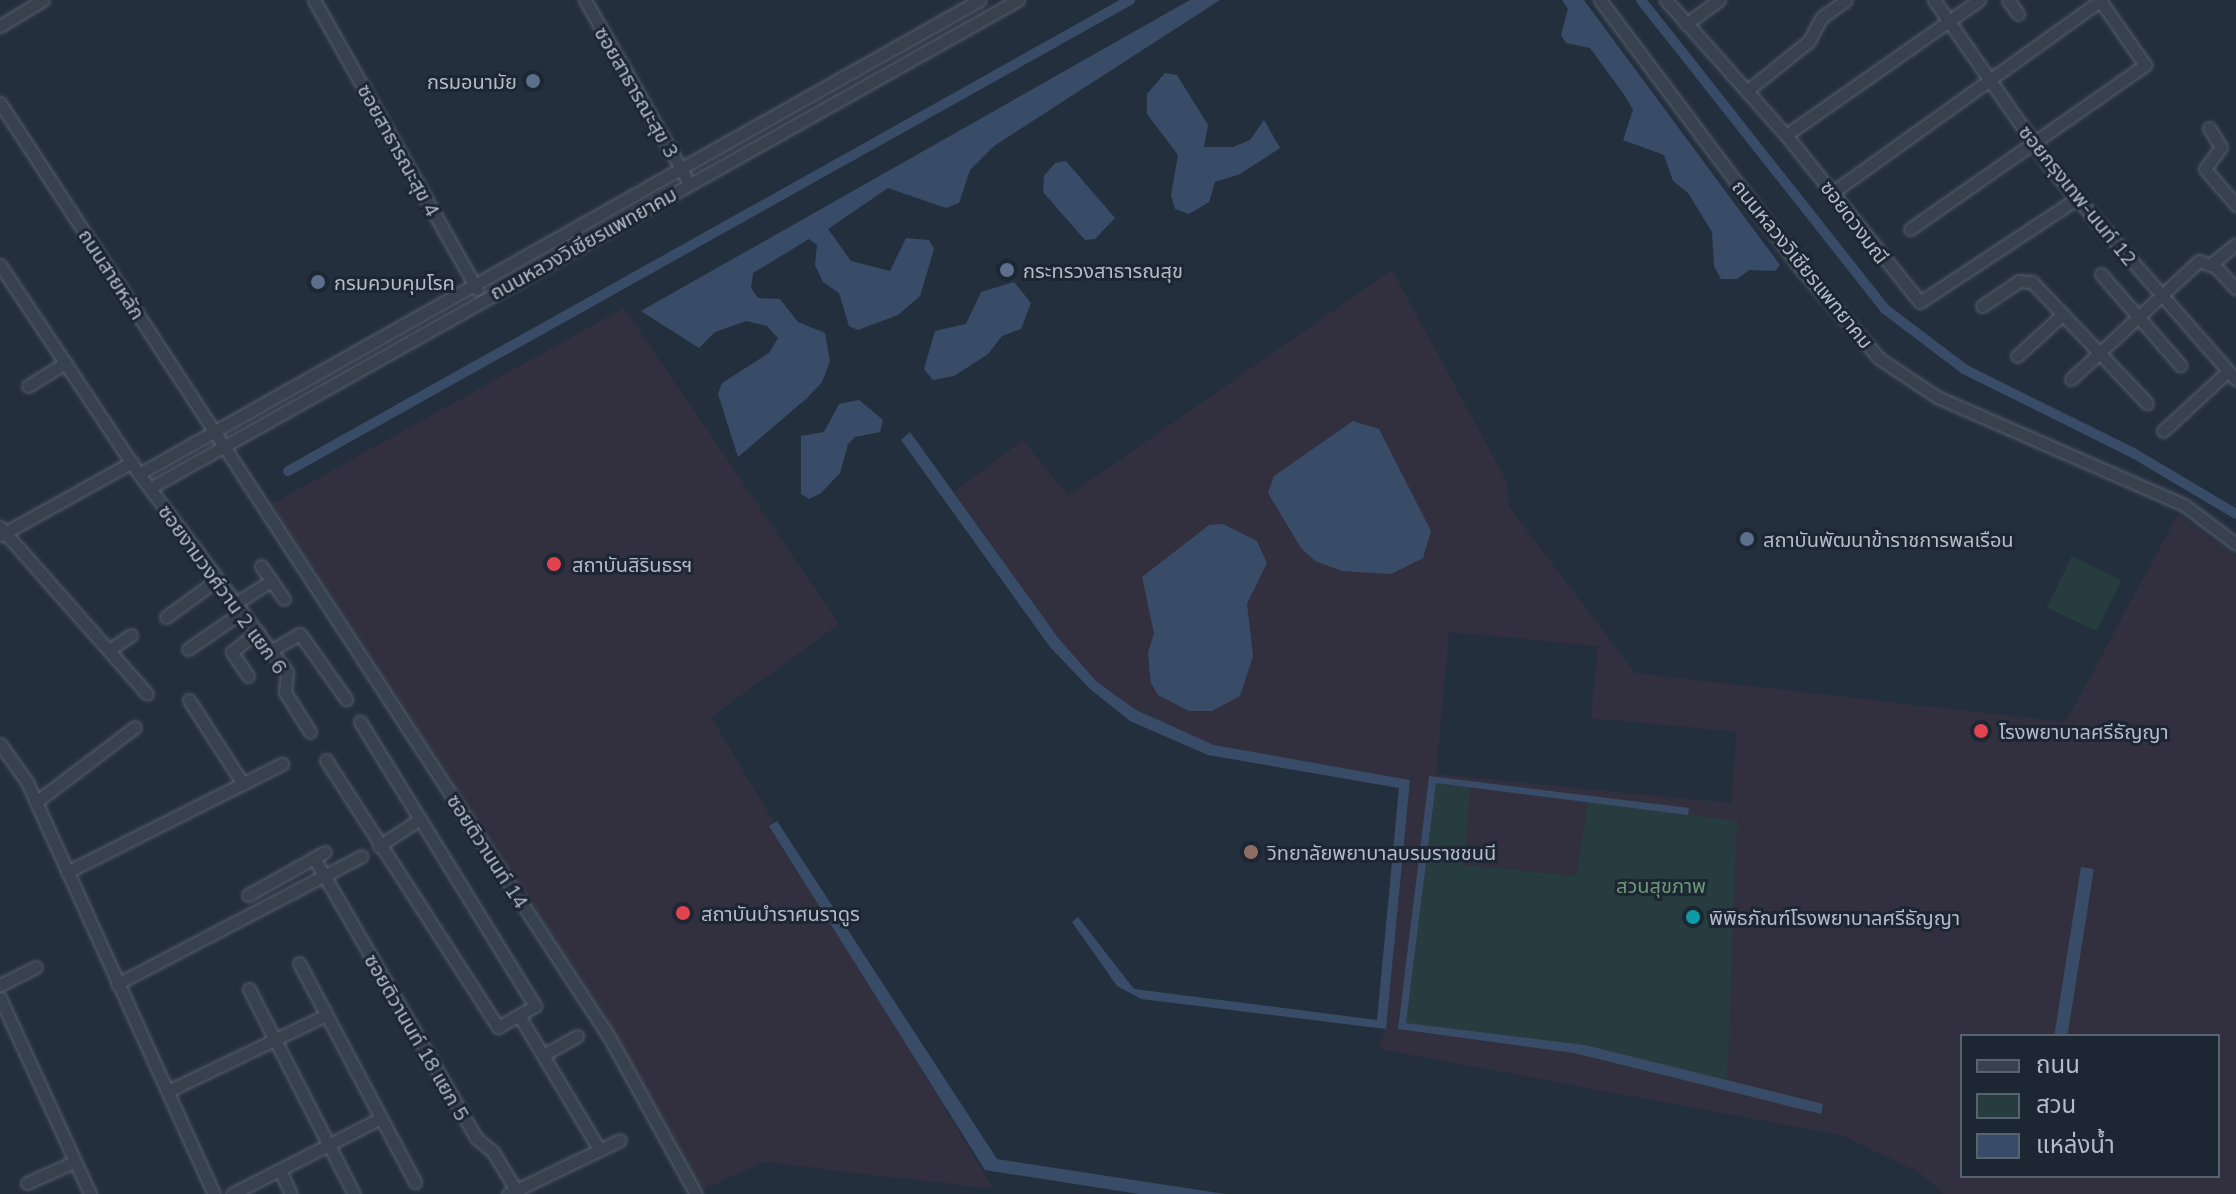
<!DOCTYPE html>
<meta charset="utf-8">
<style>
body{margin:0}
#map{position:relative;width:2236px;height:1194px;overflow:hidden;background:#242f3e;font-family:Mulish,"Noto Sans Thai",sans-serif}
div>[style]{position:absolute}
.medical>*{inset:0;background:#32303f}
.green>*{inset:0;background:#263c3f;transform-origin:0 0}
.water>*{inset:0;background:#394c67;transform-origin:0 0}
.canal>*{height:10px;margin:-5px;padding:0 5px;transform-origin:5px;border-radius:5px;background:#394c67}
.roads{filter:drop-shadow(0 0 2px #565f6c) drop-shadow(0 0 2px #565f6c)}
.minor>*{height:11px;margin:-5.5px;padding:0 5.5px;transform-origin:5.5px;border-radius:5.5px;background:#38414e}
.dots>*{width:22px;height:22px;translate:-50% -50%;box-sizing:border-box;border:4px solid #1d2633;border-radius:50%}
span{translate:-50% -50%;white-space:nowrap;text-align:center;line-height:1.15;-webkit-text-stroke:6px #1d2633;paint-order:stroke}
.poi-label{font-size:20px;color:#b4bcc9}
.right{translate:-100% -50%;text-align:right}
.left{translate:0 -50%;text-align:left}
.street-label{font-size:20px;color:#b4bcc9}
.park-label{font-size:20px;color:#6b9a76}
.legend{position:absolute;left:1960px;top:1034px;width:260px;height:144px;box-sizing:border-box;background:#1d2633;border:2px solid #59626f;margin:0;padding:10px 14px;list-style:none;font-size:24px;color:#b4bcc9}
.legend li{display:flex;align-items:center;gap:16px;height:40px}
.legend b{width:40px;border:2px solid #59626f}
</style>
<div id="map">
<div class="medical">
<div style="clip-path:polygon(evenodd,1392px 270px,1507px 482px,1509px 507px,1635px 673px,2066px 722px,2178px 514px,2236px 557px,2236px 1194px,1944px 1194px,1919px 1172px,1841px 1135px,1379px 1049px,1386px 1028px,1410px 780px,1214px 745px,1136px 710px,1097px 682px,1059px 639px,954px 492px,1023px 440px,1068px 496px,1392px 270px,1449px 632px,1598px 646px,1591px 718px,1737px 732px,1731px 803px,1436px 774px,1449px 632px,1392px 270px,1962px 1036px,2218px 1036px,2218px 1176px,1962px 1176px,1962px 1036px)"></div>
<div style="clip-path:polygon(624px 308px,839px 624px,711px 717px,993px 1189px,764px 1162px,704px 1189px,598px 1004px,272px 504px)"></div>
</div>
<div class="green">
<div style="left:2072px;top:556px;width:55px;height:57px;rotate:26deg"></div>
<div style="clip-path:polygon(1436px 783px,1470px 787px,1464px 865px,1576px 876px,1588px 802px,1737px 821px,1727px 1080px,1585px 1045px,1405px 1023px)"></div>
</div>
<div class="water">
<div style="clip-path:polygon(1190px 0,1220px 0,994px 146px,970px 170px,959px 203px,946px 208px,888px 188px,828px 229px,851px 261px,890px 271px,906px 238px,929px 240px,934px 249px,920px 296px,898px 315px,858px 330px,849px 326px,839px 293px,823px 282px,815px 265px,817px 245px,809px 239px,753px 273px,751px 288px,758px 298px,780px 299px,798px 322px,825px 333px,830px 361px,822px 382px,807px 398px,738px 457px,718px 394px,722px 383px,769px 353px,778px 338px,767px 326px,746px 321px,715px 332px,699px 348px,641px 311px)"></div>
<div style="clip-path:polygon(1562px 0,1584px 0,1780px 265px,1775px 271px,1749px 270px,1737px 279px,1721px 279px,1714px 266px,1712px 232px,1688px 193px,1673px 181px,1664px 155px,1623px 140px,1633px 110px,1625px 96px,1590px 48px,1566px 43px,1561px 35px,1568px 9px)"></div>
<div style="clip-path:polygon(1165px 73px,1177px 75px,1208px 125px,1204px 147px,1233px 147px,1250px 140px,1264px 120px,1280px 148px,1240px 174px,1215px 182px,1209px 202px,1189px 214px,1175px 209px,1171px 195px,1178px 155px,1147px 114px,1147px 94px)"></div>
<div style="clip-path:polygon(1066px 161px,1115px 218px,1095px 239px,1085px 240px,1043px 192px,1044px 176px,1055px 163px)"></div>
<div style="clip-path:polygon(1014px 282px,1031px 303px,1021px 329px,1002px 336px,988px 354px,954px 376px,933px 380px,924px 369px,935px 331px,966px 324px,981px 292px)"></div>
<div style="clip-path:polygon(859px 400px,883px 420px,880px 432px,855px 437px,848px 444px,840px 473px,821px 493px,809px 499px,801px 494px,801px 436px,824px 432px,839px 404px)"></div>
<div style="clip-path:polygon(1353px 421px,1379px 429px,1431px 531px,1423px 558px,1391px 574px,1342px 571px,1315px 561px,1301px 548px,1268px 493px,1274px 476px)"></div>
<div style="clip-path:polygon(910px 432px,1059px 639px,1097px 682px,1136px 710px,1214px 745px,1410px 780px,1386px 1029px,1141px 999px,1117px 986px,1072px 922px,1078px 917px,1134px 989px,1377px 1020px,1399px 788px,1208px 755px,1130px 721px,1090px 689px,1050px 647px,901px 440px)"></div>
<div style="clip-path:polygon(1223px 524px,1257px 541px,1267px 563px,1247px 604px,1253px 656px,1240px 696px,1212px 711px,1189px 711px,1158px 695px,1151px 683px,1148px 653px,1154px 633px,1142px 577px,1209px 525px)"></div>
<div style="clip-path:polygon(1429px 776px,1689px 808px,1688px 815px,1436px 783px,1406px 1023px,1585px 1045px,1823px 1104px,1821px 1114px,1574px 1053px,1398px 1029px)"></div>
<div style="clip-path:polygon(777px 821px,997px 1159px,1225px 1194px,1139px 1194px,985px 1170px,769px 826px)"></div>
<div style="left:2081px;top:867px;width:13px;height:171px;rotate:9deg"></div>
</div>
<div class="canal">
<div style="left:1641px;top:0;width:394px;rotate:51.7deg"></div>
<div style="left:1885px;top:309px;width:99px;rotate:37.2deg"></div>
<div style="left:1964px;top:369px;width:191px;rotate:26.4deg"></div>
<div style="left:2135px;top:454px;width:117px;rotate:30.7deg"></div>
<div style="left:288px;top:471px;width:965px;rotate:-29.22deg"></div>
</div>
<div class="roads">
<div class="minor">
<div style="left:314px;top:0;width:332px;rotate:60.6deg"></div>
<div style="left:585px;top:0;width:210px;rotate:60.4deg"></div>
<div style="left:1600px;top:0;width:337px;rotate:53.2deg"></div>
<div style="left:1802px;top:270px;width:118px;rotate:48.8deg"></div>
<div style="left:1880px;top:359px;width:69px;rotate:33.7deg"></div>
<div style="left:1937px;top:397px;width:270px;rotate:23.6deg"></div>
<div style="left:2184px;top:505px;width:65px;rotate:36.9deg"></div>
<div style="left:1666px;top:0;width:181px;rotate:48.4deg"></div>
<div style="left:1786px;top:135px;width:214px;rotate:51.3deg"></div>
<div style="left:1920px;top:302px;width:187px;rotate:-33.4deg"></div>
<div style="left:1934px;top:0;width:210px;rotate:55.1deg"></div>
<div style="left:2054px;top:172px;width:276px;rotate:48.8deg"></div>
<div style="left:2008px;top:0;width:17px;rotate:54deg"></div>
<div style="left:1686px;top:24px;width:41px;rotate:-36deg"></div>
<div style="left:0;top:26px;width:50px;rotate:-31.2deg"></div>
<div style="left:1748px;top:90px;width:78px;rotate:-38.8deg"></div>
<div style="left:1809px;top:41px;width:27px;rotate:-62deg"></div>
<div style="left:1822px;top:17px;width:29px;rotate:-35deg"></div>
<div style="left:0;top:103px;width:1115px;rotate:56.89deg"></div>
<div style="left:609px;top:1037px;width:179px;rotate:61deg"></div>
<div style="left:2209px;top:128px;width:22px;rotate:58deg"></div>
<div style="left:2221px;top:147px;width:27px;rotate:126deg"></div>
<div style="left:2205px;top:169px;width:48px;rotate:49.3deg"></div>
<div style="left:1786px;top:135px;width:236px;rotate:-35deg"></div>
<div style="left:1833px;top:192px;width:330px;rotate:-35.6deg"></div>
<div style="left:1910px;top:229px;width:287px;rotate:-34.9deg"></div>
<div style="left:2145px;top:65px;width:77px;rotate:-124.9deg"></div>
<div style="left:2212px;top:263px;width:35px;rotate:47deg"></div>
<div style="left:0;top:265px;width:251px;rotate:56.4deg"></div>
<div style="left:139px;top:474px;width:247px;rotate:53.2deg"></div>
<div style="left:287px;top:672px;width:20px;rotate:96deg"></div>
<div style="left:285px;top:692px;width:47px;rotate:58deg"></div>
<div style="left:2101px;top:274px;width:121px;rotate:49deg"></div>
<div style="left:1982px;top:306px;width:45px;rotate:-34deg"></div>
<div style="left:2019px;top:281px;width:13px;rotate:4deg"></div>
<div style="left:2032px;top:282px;width:167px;rotate:46.5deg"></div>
<div style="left:2017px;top:356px;width:62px;rotate:-42.4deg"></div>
<div style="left:2071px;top:379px;width:174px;rotate:-42.7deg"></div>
<div style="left:2199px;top:261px;width:12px;rotate:20deg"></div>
<div style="left:2210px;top:265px;width:33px;rotate:-39deg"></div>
<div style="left:28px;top:386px;width:44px;rotate:-31.9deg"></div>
<div style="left:2163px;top:431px;width:88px;rotate:-42.7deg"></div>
<div style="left:139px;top:474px;width:965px;rotate:-29.41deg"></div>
<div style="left:150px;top:488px;width:996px;rotate:-29.35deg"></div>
<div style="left:0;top:527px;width:222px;rotate:48.6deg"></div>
<div style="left:1px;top:535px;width:150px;rotate:-29.1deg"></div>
<div style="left:261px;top:566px;width:40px;rotate:55.1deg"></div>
<div style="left:236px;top:603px;width:41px;rotate:-32.2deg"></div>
<div style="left:166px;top:617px;width:64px;rotate:-36.2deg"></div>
<div style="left:112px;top:648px;width:23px;rotate:-34deg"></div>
<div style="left:188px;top:649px;width:65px;rotate:-34.4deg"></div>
<div style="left:272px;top:650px;width:32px;rotate:-30deg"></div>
<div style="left:300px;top:634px;width:80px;rotate:54.7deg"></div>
<div style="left:248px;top:676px;width:29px;rotate:-124deg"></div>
<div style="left:232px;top:652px;width:33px;rotate:-39deg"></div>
<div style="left:189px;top:700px;width:100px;rotate:57.3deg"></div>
<div style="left:0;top:744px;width:47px;rotate:54.6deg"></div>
<div style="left:27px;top:782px;width:452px;rotate:65.6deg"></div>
<div style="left:326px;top:760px;width:318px;rotate:57.2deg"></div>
<div style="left:498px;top:1027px;width:43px;rotate:-29.6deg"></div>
<div style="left:535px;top:1006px;width:334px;rotate:-121.6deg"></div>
<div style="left:36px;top:802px;width:124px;rotate:-37.1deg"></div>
<div style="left:379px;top:846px;width:49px;rotate:-33.4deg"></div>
<div style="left:314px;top:858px;width:323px;rotate:59.9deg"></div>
<div style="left:476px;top:1138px;width:22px;rotate:39deg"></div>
<div style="left:493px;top:1152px;width:44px;rotate:58.8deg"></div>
<div style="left:67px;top:872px;width:241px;rotate:-26.7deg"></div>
<div style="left:248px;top:895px;width:88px;rotate:-29.2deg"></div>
<div style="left:299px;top:963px;width:248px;rotate:62.1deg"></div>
<div style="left:117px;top:984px;width:276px;rotate:-27.6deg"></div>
<div style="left:0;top:985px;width:40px;rotate:-26.6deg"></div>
<div style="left:249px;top:989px;width:230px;rotate:62.9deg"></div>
<div style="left:0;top:998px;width:216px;rotate:65.3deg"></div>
<div style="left:520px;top:1017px;width:154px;rotate:59.1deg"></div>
<div style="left:545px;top:1054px;width:37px;rotate:-29deg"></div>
<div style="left:168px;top:1091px;width:175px;rotate:-25.7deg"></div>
<div style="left:281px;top:1172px;width:24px;rotate:66deg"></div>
<div style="left:27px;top:1183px;width:51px;rotate:-24.1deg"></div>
<div style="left:232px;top:1194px;width:167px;rotate:-27deg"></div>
<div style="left:508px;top:1194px;width:124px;rotate:-25.7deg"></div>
</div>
</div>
<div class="dots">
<div style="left:533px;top:81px;background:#5c6f8a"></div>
<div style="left:1007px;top:270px;background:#5c6f8a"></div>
<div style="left:318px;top:282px;background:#5c6f8a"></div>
<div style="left:1747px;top:539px;background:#5c6f8a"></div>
<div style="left:554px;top:564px;background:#e0444e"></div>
<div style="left:1981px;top:731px;background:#e0444e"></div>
<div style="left:1251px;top:852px;background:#8d6e63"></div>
<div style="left:683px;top:913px;background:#e0444e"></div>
<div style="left:1693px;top:917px;background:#0f9aa8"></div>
</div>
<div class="poi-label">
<span class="right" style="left:517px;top:81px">กรมอนามัย</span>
<span class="left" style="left:1023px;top:270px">กระทรวงสาธารณสุข</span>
<span class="left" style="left:334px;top:282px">กรมควบคุมโรค</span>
<span class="left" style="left:1763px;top:539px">สถาบันพัฒนาข้าราชการพลเรือน</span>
<span class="left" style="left:572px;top:564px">สถาบันสิรินธรฯ</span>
<span class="left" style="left:1999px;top:731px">โรงพยาบาลศรีธัญญา</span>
<span class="left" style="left:1267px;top:852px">วิทยาลัยพยาบาลบรมราชชนนี</span>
<span class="left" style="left:701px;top:913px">สถาบันบำราศนราดูร</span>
<span class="left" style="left:1709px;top:917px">พิพิธภัณฑ์โรงพยาบาลศรีธัญญา</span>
</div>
<div class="street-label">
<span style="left:637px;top:92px;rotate:60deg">ซอยสาธารณะสุข 3</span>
<span style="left:399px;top:150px;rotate:61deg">ซอยสาธารณะสุข 4</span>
<span style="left:2078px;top:195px;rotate:51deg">ซอยกรุงเทพ-นนท์ 12</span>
<span style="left:1855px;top:222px;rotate:53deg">ซอยดวงมณี</span>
<span style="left:583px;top:243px;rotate:-29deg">ถนนหลวงวิเชียรแพทยาคม</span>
<span style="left:1803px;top:264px;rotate:51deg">ถนนหลวงวิเชียรแพทยาคม</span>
<span style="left:112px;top:274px;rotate:57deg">ถนนสายหลัก</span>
<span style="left:223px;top:589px;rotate:54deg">ซอยงามวงศ์วาน 2 แยก 6</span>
<span style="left:488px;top:851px;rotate:57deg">ซอยติวานนท์ 14</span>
<span style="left:417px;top:1037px;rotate:60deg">ซอยติวานนท์ 18 แยก 5</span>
</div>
<div class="park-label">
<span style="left:1661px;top:885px">สวนสุขภาพ</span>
</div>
<ul class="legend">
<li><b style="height:10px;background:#38414e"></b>ถนน</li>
<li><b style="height:22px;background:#263c3f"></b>สวน</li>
<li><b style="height:22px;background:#394c67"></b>แหล่งน้ำ</li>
</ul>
</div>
